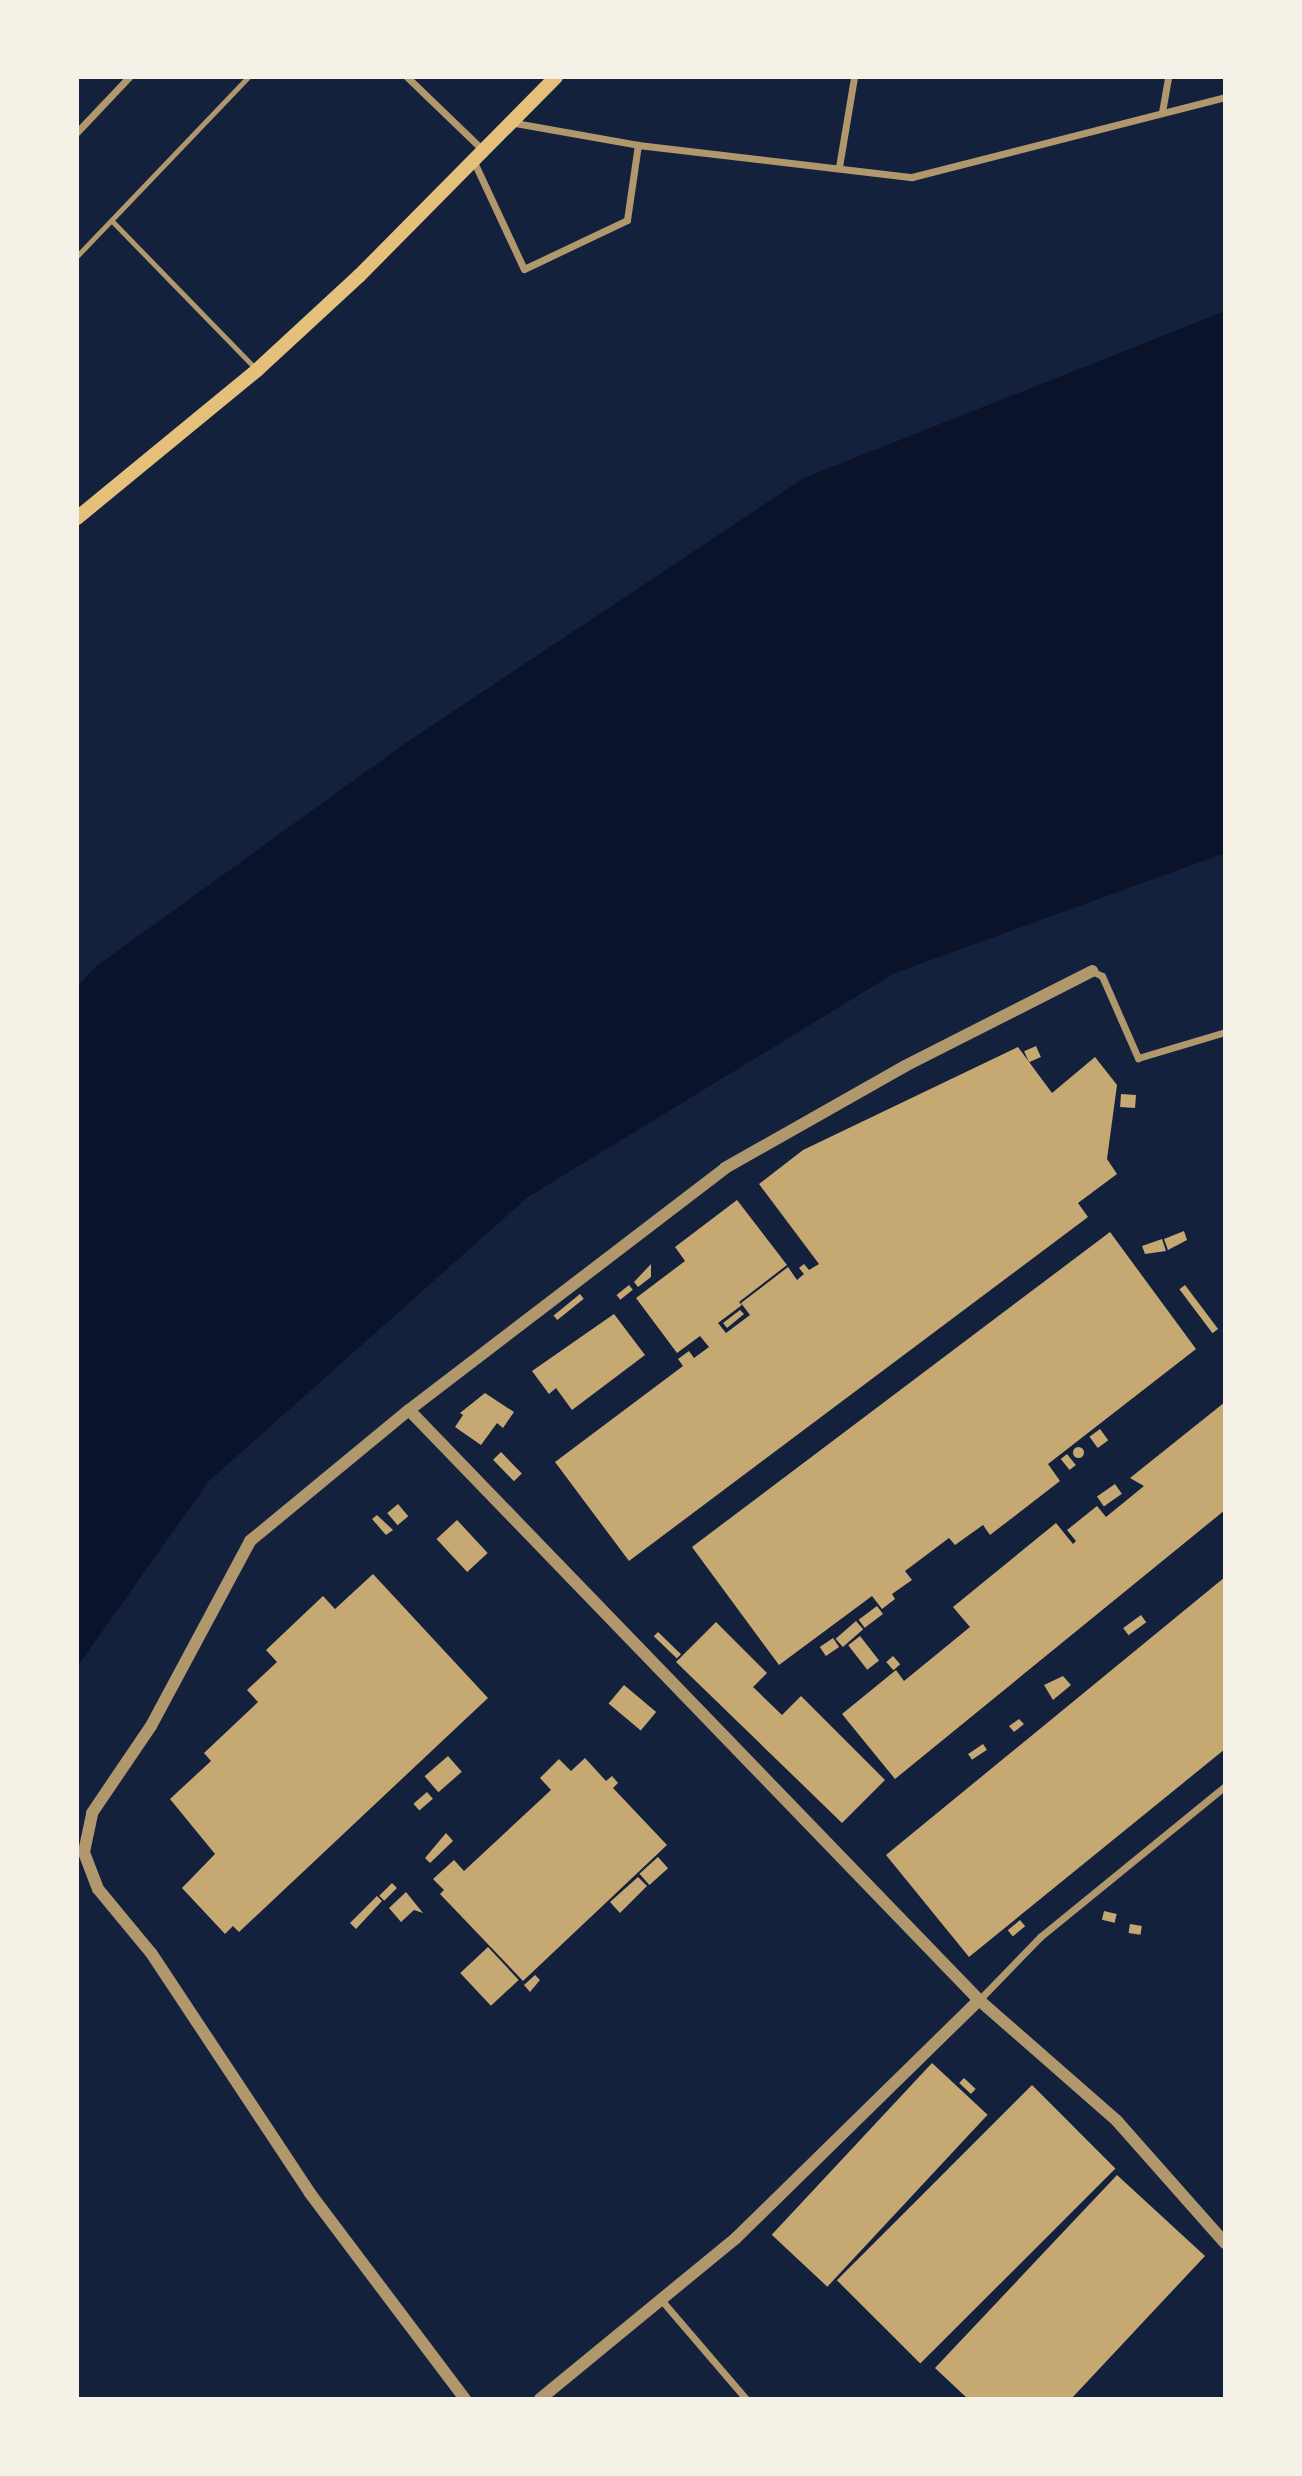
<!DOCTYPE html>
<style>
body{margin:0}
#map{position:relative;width:1302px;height:2476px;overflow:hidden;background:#14213d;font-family:Signika,sans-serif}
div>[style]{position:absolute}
.water>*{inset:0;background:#0b132b}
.building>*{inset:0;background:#c6a872;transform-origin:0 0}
.round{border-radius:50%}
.service>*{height:5px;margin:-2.5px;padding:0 2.5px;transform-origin:2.5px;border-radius:2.5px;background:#b1986c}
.minor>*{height:7px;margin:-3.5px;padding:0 3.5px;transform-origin:3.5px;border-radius:3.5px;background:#b1986c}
.tertiary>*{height:12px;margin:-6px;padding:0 6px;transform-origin:6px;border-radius:6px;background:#b1986c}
.secondary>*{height:14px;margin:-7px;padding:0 7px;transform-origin:7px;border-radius:7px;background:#e5c07b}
span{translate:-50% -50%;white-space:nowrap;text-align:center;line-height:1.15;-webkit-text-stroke:7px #f6f1e7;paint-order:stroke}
.frame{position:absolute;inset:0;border:79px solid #f6f1e7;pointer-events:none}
</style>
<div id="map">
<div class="water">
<div style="clip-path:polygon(1225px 311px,1225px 853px,895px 973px,528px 1197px,209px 1481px,77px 1667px,77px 987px,95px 967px,407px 742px,804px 478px)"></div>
</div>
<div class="building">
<div style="left:1036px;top:1046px;width:12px;height:13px;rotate:66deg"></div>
<div style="clip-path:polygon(1018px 1047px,1052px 1093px,1095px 1057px,1117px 1085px,1107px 1159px,1117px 1174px,1078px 1203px,1088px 1217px,629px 1561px,555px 1462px,683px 1366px,678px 1359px,689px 1351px,694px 1358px,709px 1347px,700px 1336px,677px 1353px,636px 1298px,685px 1261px,675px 1247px,737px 1200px,787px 1265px,739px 1302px,742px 1305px,718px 1323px,726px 1333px,750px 1315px,741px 1303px,788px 1267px,797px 1280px,804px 1274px,799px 1268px,804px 1264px,809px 1270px,819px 1264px,759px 1184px,803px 1150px)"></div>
<div style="left:1121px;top:1094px;width:15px;height:13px;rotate:4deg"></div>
<div style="clip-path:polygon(1184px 1231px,1187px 1240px,1168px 1250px,1164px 1239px)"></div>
<div style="clip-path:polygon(1110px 1232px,1196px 1349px,1048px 1464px,1060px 1481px,990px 1535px,983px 1525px,955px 1545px,949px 1538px,905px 1571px,912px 1580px,892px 1594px,895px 1599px,882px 1609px,872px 1596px,779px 1665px,692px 1547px)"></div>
<div style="clip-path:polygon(1162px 1239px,1166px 1251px,1145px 1254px,1142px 1246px)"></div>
<div style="clip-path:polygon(651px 1264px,651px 1277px,638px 1287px,634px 1282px)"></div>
<div style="left:629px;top:1285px;width:6px;height:16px;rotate:51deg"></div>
<div style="left:1185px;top:1285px;width:55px;height:7px;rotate:53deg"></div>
<div style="left:580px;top:1294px;width:6px;height:34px;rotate:51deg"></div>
<div style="clip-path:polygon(740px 1310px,744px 1314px,727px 1328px,723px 1323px)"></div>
<div style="clip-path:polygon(614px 1314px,645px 1355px,572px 1410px,556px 1388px,549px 1394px,532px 1371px)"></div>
<div style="clip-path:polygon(485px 1393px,514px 1412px,503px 1428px,497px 1423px,481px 1445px,455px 1427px,463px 1415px,460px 1413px)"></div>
<div style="clip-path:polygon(1225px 1402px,1225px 1510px,895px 1779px,842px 1714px,896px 1670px,904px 1681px,970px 1627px,953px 1607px,1056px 1523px,1073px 1544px,1076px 1541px,1067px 1530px,1097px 1506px,1106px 1517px,1144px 1486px,1130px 1478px)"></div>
<div style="left:1100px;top:1429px;width:14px;height:13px;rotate:54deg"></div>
<div class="round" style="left:1072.5px;top:1446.5px;width:11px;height:11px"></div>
<div style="left:501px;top:1452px;width:30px;height:11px;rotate:46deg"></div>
<div style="left:1067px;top:1454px;width:14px;height:8px;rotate:51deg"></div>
<div style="left:1115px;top:1484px;width:12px;height:22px;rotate:55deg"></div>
<div style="left:398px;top:1504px;width:16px;height:14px;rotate:50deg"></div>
<div style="clip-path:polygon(377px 1515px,393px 1530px,386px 1535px,372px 1519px)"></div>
<div style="left:457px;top:1520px;width:45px;height:28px;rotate:47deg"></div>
<div style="clip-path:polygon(373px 1574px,488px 1698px,239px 1932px,233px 1926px,225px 1934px,182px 1888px,215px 1854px,170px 1799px,211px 1761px,204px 1753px,258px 1702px,247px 1690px,277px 1662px,266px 1650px,323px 1596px,335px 1609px)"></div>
<div style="clip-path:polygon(1225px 1577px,1225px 1749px,969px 1957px,886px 1855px)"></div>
<div style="left:877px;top:1606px;width:10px;height:23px;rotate:53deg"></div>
<div style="left:1141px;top:1615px;width:9px;height:22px;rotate:54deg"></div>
<div style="left:856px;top:1621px;width:11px;height:27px;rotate:49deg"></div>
<div style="clip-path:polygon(716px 1622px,767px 1673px,753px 1687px,782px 1715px,801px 1696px,885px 1780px,842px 1823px,676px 1662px)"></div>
<div style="left:658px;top:1632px;width:32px;height:6px;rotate:44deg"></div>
<div style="left:860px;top:1636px;width:31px;height:15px;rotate:52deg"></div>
<div style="left:833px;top:1638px;width:11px;height:16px;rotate:56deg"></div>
<div style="left:893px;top:1656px;width:11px;height:9px;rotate:49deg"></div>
<div style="clip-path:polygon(1063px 1676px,1071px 1685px,1053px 1700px,1044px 1685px)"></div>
<div style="left:624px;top:1685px;width:42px;height:24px;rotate:40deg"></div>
<div style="clip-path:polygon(1019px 1719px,1024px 1724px,1014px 1732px,1009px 1726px)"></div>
<div style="left:983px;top:1744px;width:7px;height:18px;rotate:56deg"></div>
<div style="left:448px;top:1756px;width:21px;height:31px;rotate:49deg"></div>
<div style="clip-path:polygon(585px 1758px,606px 1781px,612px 1776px,618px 1783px,613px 1788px,667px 1845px,523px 1981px,440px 1894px,444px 1890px,433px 1879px,454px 1860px,464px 1871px,551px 1790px,540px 1778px,559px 1759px,571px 1771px)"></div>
<div style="left:427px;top:1792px;width:9px;height:18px;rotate:49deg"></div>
<div style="clip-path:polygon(446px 1833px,453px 1841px,430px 1863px,425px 1858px)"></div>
<div style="left:658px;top:1857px;width:15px;height:25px;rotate:48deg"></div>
<div style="clip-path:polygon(638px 1877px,647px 1886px,620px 1913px,610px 1902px)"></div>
<div style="left:392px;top:1883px;width:7px;height:18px;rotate:45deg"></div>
<div style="clip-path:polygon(406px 1892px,423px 1913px,414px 1910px,401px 1922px,389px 1908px)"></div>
<div style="clip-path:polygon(377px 1896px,382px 1901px,356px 1929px,350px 1923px)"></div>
<div style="left:1104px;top:1911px;width:13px;height:9px;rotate:13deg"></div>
<div style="left:1020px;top:1920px;width:8px;height:16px;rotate:50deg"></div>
<div style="left:1130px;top:1924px;width:12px;height:9px;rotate:9deg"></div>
<div style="left:488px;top:1947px;width:45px;height:38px;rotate:47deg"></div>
<div style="clip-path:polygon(535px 1975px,540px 1980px,530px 1992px,524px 1985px)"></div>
<div style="left:932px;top:2063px;width:76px;height:235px;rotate:43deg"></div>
<div style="left:964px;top:2078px;width:16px;height:7px;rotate:43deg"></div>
<div style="left:1032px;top:2085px;width:118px;height:276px;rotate:45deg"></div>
<div style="clip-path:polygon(1117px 2175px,1205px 2256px,1071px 2399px,968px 2399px,935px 2368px)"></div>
</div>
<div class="service">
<div style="left:112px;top:221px;width:208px;rotate:45.8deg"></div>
<div style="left:77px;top:256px;width:248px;rotate:-46.3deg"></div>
</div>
<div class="minor">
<div style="left:407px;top:77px;width:107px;rotate:43.9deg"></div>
<div style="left:1162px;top:112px;width:36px;rotate:-80deg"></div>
<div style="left:515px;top:123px;width:125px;rotate:10.1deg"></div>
<div style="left:638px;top:145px;width:276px;rotate:6.7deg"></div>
<div style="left:912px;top:177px;width:323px;rotate:-14.3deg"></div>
<div style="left:77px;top:132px;width:76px;rotate:-46.6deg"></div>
<div style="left:474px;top:162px;width:118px;rotate:65deg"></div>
<div style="left:524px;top:269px;width:114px;rotate:-25.4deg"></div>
<div style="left:627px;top:220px;width:76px;rotate:-81.7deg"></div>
<div style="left:839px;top:167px;width:91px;rotate:-80.5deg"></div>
<div style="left:1092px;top:971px;width:11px;rotate:27deg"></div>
<div style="left:1102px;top:976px;width:90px;rotate:66.3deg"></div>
<div style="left:1138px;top:1058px;width:91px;rotate:-16.6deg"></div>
<div style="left:979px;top:2000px;width:88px;rotate:-45.9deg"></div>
<div style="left:1040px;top:1937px;width:239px;rotate:-39.2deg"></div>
<div style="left:663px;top:2302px;width:128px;rotate:49.4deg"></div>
</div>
<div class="tertiary">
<div style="left:409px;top:1410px;width:820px;rotate:45.99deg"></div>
<div style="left:979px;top:2000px;width:184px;rotate:41.2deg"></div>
<div style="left:1117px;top:2121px;width:163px;rotate:48.5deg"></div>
<div style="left:465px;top:2399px;width:258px;rotate:-127deg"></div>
<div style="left:310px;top:2193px;width:288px;rotate:-123.5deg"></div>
<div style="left:151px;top:1953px;width:83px;rotate:-129.6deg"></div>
<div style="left:98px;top:1889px;width:40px;rotate:-111deg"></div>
<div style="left:84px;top:1852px;width:40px;rotate:-78deg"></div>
<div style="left:92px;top:1813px;width:105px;rotate:-55.9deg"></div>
<div style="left:151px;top:1726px;width:210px;rotate:-61.8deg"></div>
<div style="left:250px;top:1541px;width:206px;rotate:-39.5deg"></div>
<div style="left:409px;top:1410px;width:398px;rotate:-37.4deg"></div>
<div style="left:725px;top:1168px;width:207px;rotate:-29.5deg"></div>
<div style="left:905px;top:1066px;width:210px;rotate:-26.9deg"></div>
<div style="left:540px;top:2399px;width:254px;rotate:-39.4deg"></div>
<div style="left:736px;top:2238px;width:340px;rotate:-44.4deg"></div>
</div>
<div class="secondary">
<div style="left:77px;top:518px;width:233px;rotate:-39.4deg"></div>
<div style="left:257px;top:370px;width:139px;rotate:-42.7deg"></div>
<div style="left:359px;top:276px;width:280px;rotate:-45.3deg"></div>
</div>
<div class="frame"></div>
</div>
